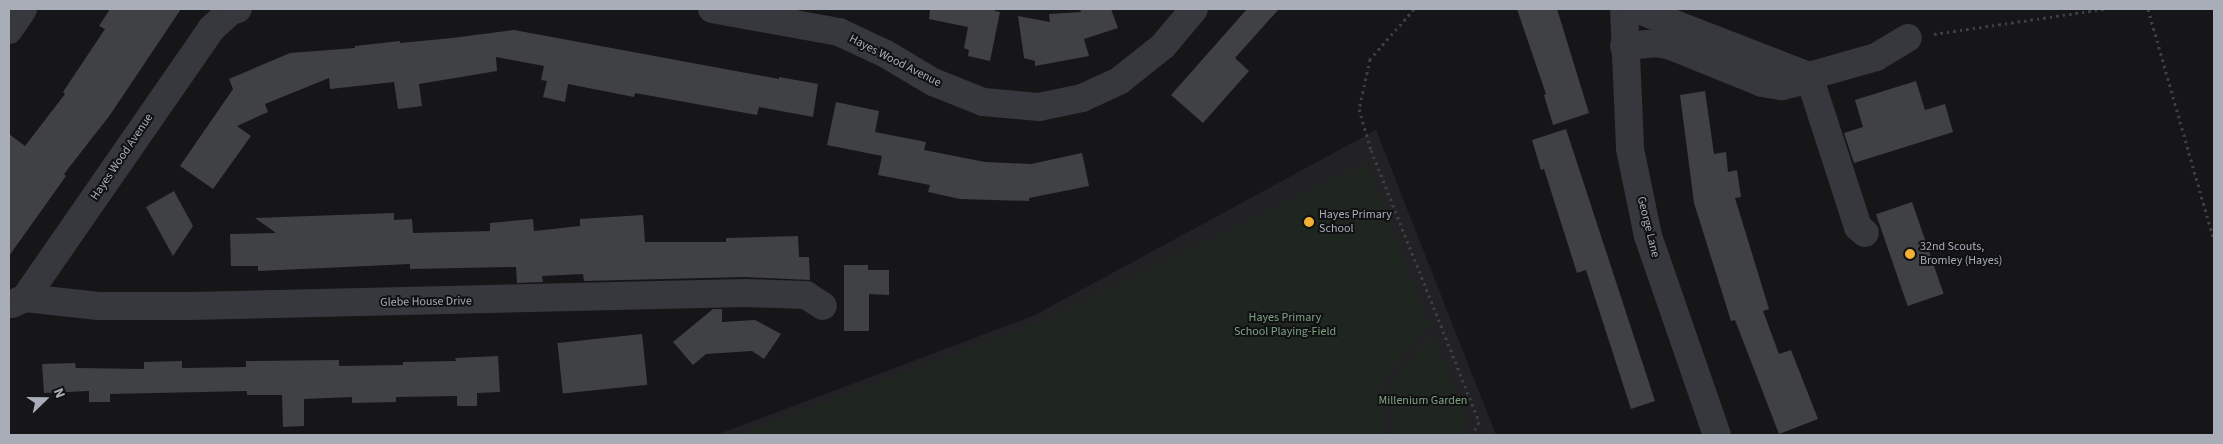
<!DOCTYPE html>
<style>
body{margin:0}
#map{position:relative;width:2223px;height:444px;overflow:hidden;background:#161618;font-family:"Source Sans 3",sans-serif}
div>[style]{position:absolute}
.built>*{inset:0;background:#222225}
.green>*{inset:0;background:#1e261f}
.building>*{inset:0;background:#404145;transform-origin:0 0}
.path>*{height:3px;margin-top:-1.5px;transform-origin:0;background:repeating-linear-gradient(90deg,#3d3f44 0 2.5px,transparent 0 6.5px)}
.minor>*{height:28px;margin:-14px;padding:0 14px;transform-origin:14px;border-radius:14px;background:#37383d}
.dots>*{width:14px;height:14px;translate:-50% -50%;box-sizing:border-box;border:2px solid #111113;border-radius:50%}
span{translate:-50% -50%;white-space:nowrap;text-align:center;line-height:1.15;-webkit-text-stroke:4px #111113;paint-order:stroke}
.street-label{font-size:12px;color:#a8adb8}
.poi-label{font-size:12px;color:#a8adb8}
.left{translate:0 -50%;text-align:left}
.park-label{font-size:12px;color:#7fa381}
.frame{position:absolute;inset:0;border:10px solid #a8adb8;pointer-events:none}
.north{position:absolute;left:20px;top:374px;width:50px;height:50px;-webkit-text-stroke:4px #111113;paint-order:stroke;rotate:68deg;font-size:14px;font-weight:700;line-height:20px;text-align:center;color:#a8adb8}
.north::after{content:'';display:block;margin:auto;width:18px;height:22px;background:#a8adb8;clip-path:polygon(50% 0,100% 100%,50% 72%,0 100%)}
</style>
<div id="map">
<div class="built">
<div style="clip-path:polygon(1376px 130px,1496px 435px,716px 435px,1035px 315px)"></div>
</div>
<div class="green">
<div style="clip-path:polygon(1366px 163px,1429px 324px,1382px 380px,1383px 435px,738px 435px,1042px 322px)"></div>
<div style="clip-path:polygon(1432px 334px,1467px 423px,1460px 435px,1391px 435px,1390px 385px)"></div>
</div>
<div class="building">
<div style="clip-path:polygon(110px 9px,181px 9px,110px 115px,64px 174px,66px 176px,9px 256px,9px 134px,25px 146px,65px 94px,63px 92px,105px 29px,99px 26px)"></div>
<div style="clip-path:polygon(930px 9px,995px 9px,995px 11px,1000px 12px,990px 61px,968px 56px,969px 50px,964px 48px,968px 27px,929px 19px)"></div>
<div style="clip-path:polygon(1080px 9px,1111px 9px,1118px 28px,1084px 39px,1089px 56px,1035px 66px,1035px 61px,1024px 58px,1018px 16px,1050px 22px,1049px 14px,1081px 12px)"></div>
<div style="clip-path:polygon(1247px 9px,1279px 9px,1235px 58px,1249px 71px,1203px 123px,1171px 95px)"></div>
<div style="clip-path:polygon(1517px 9px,1557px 9px,1589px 113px,1553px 125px,1544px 95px,1546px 94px)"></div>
<div style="clip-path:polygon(514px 30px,779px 79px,779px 77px,818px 84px,813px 117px,759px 107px,757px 115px,635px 93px,634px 97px,568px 84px,565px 102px,543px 97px,547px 81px,541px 80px,544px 66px,496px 57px,497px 71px,419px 84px,422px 106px,398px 109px,394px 82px,330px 89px,329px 78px,265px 104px,268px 112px,237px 126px,251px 136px,213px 189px,180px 166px,233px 89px,229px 79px,290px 53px,355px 48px,355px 46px,400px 41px,400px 43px,452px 38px)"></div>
<div style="clip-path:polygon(1916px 81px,1925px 110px,1945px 104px,1953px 132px,1854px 163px,1844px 133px,1863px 127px,1855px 100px)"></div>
<div style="clip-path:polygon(1705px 91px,1714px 154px,1726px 152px,1728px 172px,1737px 170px,1741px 197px,1735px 198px,1769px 309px,1763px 311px,1779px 354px,1791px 350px,1818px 419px,1779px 434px,1735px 320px,1731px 321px,1694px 203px,1680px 95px)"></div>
<div style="clip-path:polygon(836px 102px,879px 111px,875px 132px,926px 142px,924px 150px,985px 162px,1031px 164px,1082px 153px,1089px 186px,1029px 198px,1029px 201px,960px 199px,928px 192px,930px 185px,878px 175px,882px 156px,827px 145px)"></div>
<div style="clip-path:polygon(1566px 129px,1655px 401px,1631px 409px,1586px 270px,1577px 273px,1544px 169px,1541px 170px,1532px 140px)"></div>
<div style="clip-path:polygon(174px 191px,193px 226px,173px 256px,146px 207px)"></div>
<div style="left:1912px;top:202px;width:97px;height:38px;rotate:71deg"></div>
<div style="clip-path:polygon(394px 213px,394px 220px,412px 219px,413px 233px,490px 231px,490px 223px,533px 219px,534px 231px,580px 226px,580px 219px,643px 215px,645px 242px,726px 242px,726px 238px,798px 236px,799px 257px,809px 257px,810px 280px,744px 277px,584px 281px,583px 274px,542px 276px,543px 282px,517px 283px,516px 267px,410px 269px,410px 264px,258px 271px,258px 266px,231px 266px,230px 234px,276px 233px,255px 218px)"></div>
<div style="clip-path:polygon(844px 265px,868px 265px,868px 270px,889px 270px,889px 295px,869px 294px,869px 331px,844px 331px)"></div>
<div style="clip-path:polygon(713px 309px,722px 309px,722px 322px,755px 320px,781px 334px,764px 359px,752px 351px,706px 354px,693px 365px,673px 342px)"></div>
<div style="left:642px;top:334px;width:51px;height:85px;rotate:84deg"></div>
<div style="clip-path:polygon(498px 356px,500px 392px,477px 393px,477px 406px,457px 406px,457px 396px,396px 397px,396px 402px,352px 403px,352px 397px,304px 399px,304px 426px,283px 427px,282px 395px,247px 395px,247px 391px,110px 394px,110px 402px,89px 402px,89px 391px,44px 393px,42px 364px,75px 363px,76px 368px,144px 369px,144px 362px,182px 361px,182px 368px,246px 367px,246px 361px,339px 360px,339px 366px,403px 365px,403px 362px,456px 361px,455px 358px)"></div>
</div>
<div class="path">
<div style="left:1414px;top:9px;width:67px;rotate:131.3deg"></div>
<div style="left:1370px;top:59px;width:51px;rotate:102.4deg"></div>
<div style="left:1359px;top:109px;width:43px;rotate:73.7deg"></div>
<div style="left:1371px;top:150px;width:293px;rotate:68.3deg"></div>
<div style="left:1479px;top:422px;width:15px;rotate:118deg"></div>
<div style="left:2148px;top:9px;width:241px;rotate:74.1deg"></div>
<div style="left:1934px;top:34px;width:172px;rotate:-8.4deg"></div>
</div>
<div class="minor">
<div style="left:712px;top:9px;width:129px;rotate:10.3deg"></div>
<div style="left:839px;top:32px;width:52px;rotate:25.1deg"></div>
<div style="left:886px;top:54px;width:55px;rotate:30.8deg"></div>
<div style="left:933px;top:82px;width:54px;rotate:21.8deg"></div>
<div style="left:983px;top:102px;width:56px;rotate:5.1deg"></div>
<div style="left:1039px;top:107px;width:44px;rotate:-11.8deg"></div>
<div style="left:1082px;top:98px;width:41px;rotate:-24.7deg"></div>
<div style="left:1119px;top:81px;width:56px;rotate:-38.5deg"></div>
<div style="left:1163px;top:46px;width:48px;rotate:-50deg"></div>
<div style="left:1624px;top:9px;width:140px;rotate:87.5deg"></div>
<div style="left:1630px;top:149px;width:89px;rotate:78.3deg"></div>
<div style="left:1648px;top:236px;width:211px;rotate:70.9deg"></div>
<div style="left:1636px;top:9px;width:186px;rotate:21.2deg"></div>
<div style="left:1809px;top:76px;width:70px;rotate:-15.8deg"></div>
<div style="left:1876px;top:57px;width:37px;rotate:-31deg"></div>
<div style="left:9px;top:30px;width:25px;rotate:-56deg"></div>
<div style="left:1624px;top:46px;width:32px;rotate:-5deg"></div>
<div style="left:1656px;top:43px;width:15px;rotate:11deg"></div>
<div style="left:1671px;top:46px;width:98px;rotate:22.1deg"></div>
<div style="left:1762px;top:83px;width:20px;rotate:9deg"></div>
<div style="left:1782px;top:86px;width:17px;rotate:-13deg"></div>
<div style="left:1799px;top:82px;width:12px;rotate:-31deg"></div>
<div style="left:1809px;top:76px;width:159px;rotate:72deg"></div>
<div style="left:1858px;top:227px;width:9px;rotate:41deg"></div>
<div style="left:25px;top:298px;width:74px;rotate:6.2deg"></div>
<div style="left:99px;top:306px;width:91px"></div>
<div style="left:190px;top:306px;width:554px;rotate:-1.34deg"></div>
<div style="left:744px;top:293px;width:62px;rotate:1.8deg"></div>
<div style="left:806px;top:295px;width:20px;rotate:33deg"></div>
<div style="left:12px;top:304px;width:14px;rotate:-25deg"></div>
<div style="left:25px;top:298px;width:327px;rotate:-55.3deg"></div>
<div style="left:211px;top:29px;width:27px;rotate:-42deg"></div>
<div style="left:231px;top:11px;width:7px;rotate:-16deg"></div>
</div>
<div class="dots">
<div style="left:1309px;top:222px;background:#f2b134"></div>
<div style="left:1910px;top:254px;background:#f2b134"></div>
</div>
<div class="street-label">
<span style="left:895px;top:61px;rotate:27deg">Hayes Wood Avenue</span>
<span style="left:122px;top:157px;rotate:-56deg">Hayes Wood Avenue</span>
<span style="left:1648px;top:227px;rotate:76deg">George Lane</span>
<span style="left:426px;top:302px;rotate:-1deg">Glebe House Drive</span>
</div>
<div class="poi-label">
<span class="left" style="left:1319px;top:222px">Hayes Primary<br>School</span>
<span class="left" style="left:1920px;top:254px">32nd Scouts,<br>Bromley (Hayes)</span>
</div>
<div class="park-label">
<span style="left:1285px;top:325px">Hayes Primary<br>School Playing-Field</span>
<span style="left:1423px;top:401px">Millenium Garden</span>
</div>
<div class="frame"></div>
<div class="north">N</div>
</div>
